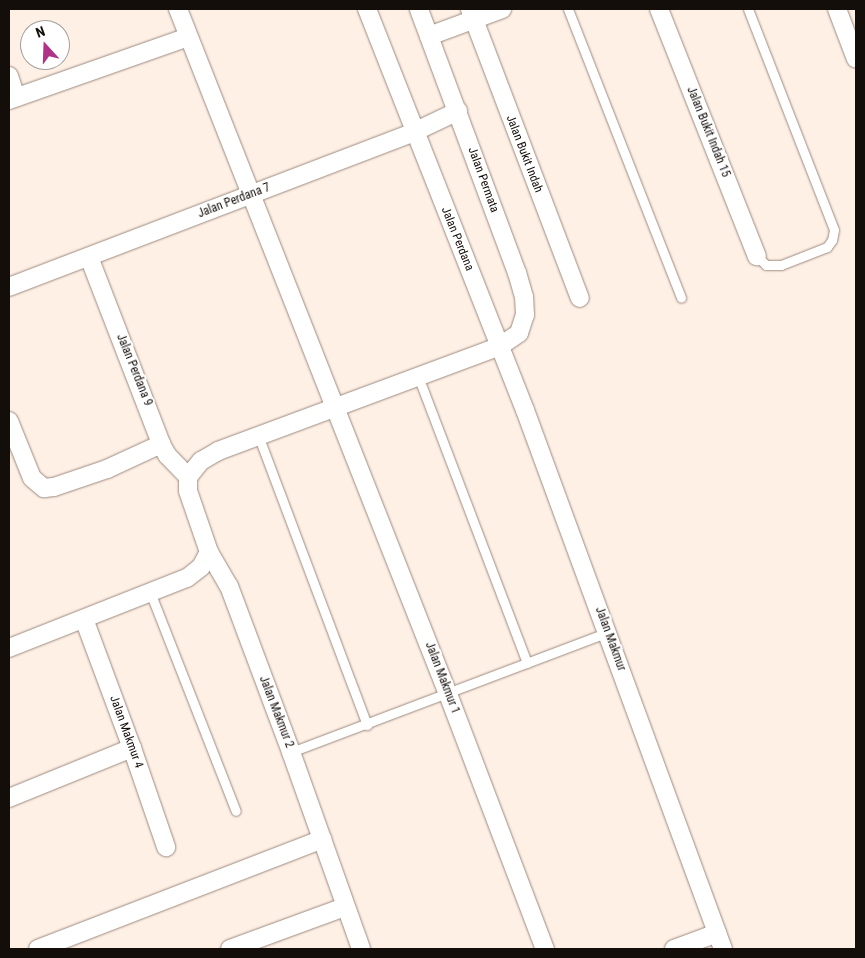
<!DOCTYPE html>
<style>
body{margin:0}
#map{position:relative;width:865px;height:958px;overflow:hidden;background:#fff0e6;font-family:"Roboto Condensed",sans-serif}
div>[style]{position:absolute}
.roads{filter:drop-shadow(0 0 1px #9b8a7e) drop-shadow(0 0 1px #9b8a7e)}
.lane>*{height:9px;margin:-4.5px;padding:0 4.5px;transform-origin:4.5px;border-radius:4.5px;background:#fff}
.street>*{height:18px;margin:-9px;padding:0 9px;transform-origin:9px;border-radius:9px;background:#fff}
span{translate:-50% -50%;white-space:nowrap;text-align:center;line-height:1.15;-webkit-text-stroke:4px #fff;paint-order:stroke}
.street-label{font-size:12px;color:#140e0a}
.frame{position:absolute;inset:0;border:10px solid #140e0a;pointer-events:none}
.north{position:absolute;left:20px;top:20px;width:50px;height:50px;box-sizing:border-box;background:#fff;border:1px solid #a19f9d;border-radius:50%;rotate:340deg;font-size:14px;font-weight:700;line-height:20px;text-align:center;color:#140e0a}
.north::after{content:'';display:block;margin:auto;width:18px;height:22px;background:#af3487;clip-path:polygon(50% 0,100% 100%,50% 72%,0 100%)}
</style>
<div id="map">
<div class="roads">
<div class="lane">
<div style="left:568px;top:9px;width:310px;rotate:68.6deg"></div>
<div style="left:748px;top:9px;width:237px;rotate:68.7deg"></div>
<div style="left:834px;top:230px;width:10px;rotate:101deg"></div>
<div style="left:832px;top:240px;width:9px;rotate:126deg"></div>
<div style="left:827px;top:247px;width:49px;rotate:158.6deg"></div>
<div style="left:781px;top:265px;width:15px;rotate:180deg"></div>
<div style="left:766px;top:265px;width:13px;rotate:-135deg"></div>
<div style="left:418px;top:376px;width:307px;rotate:69.2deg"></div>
<div style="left:258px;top:435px;width:310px;rotate:69.4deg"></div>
<div style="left:150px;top:592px;width:235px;rotate:68.6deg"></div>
<div style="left:291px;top:752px;width:339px;rotate:-20.7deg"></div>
</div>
<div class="street">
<div style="left:178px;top:9px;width:736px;rotate:68.49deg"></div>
<div style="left:448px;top:694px;width:273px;rotate:69.2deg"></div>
<div style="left:367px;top:9px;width:431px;rotate:68.5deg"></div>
<div style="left:525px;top:410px;width:574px;rotate:69.83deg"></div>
<div style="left:470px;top:9px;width:309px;rotate:69.2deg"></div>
<div style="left:659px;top:9px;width:266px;rotate:68.4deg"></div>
<div style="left:837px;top:9px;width:53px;rotate:69.2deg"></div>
<div style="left:429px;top:36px;width:78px;rotate:-20.3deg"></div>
<div style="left:9px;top:76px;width:22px;rotate:72deg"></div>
<div style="left:9px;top:100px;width:190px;rotate:-19.4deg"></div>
<div style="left:89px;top:257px;width:200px;rotate:68.9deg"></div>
<div style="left:161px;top:444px;width:13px;rotate:61deg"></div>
<div style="left:167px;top:455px;width:30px;rotate:46deg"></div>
<div style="left:9px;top:287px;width:434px;rotate:-20.9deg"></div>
<div style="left:414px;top:132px;width:49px;rotate:-25.5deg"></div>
<div style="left:9px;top:421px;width:61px;rotate:68deg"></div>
<div style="left:32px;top:478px;width:16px;rotate:40deg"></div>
<div style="left:44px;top:488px;width:10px;rotate:-6deg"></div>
<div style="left:54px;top:487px;width:56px;rotate:-18.8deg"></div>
<div style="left:107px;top:469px;width:60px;rotate:-24.8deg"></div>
<div style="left:188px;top:477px;width:21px;rotate:-51deg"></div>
<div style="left:201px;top:461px;width:20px;rotate:-30deg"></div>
<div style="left:218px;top:451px;width:301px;rotate:-20.4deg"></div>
<div style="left:500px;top:346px;width:23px;rotate:-34deg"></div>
<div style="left:519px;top:333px;width:19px;rotate:-72deg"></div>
<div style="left:525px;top:315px;width:18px;rotate:-93deg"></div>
<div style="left:524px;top:297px;width:25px;rotate:-106deg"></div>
<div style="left:517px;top:273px;width:282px;rotate:-110.4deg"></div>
<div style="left:188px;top:477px;width:14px;rotate:90deg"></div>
<div style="left:188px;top:491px;width:65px;rotate:71deg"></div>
<div style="left:209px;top:552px;width:39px;rotate:60deg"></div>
<div style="left:229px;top:586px;width:177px;rotate:69.5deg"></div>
<div style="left:291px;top:752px;width:209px;rotate:70.4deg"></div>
<div style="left:84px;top:619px;width:138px;rotate:69.6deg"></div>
<div style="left:132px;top:748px;width:105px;rotate:71deg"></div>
<div style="left:9px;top:648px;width:191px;rotate:-21.5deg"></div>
<div style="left:187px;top:578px;width:18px;rotate:-38deg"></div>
<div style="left:201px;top:567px;width:17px;rotate:-62deg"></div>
<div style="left:9px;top:798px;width:133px;rotate:-22.1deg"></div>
<div style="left:38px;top:949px;width:305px;rotate:-21.1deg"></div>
<div style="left:230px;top:949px;width:122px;rotate:-20.1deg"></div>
<div style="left:674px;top:949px;width:46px;rotate:-20.4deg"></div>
</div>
</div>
<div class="street-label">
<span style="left:708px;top:132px;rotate:68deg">Jalan Bukit Indah 15</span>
<span style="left:524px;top:154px;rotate:69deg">Jalan Bukit Indah</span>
<span style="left:483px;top:180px;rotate:70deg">Jalan Permata</span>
<span style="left:234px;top:201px;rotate:-21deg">Jalan Perdana 7</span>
<span style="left:457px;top:239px;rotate:68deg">Jalan Perdana</span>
<span style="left:134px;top:370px;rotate:68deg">Jalan Perdana 9</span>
<span style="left:610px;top:639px;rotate:70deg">Jalan Makmur</span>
<span style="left:442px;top:678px;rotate:69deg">Jalan Makmur 1</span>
<span style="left:276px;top:712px;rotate:69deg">Jalan Makmur 2</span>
<span style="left:126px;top:732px;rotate:70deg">Jalan Makmur 4</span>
</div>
<div class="frame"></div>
<div class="north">N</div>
</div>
